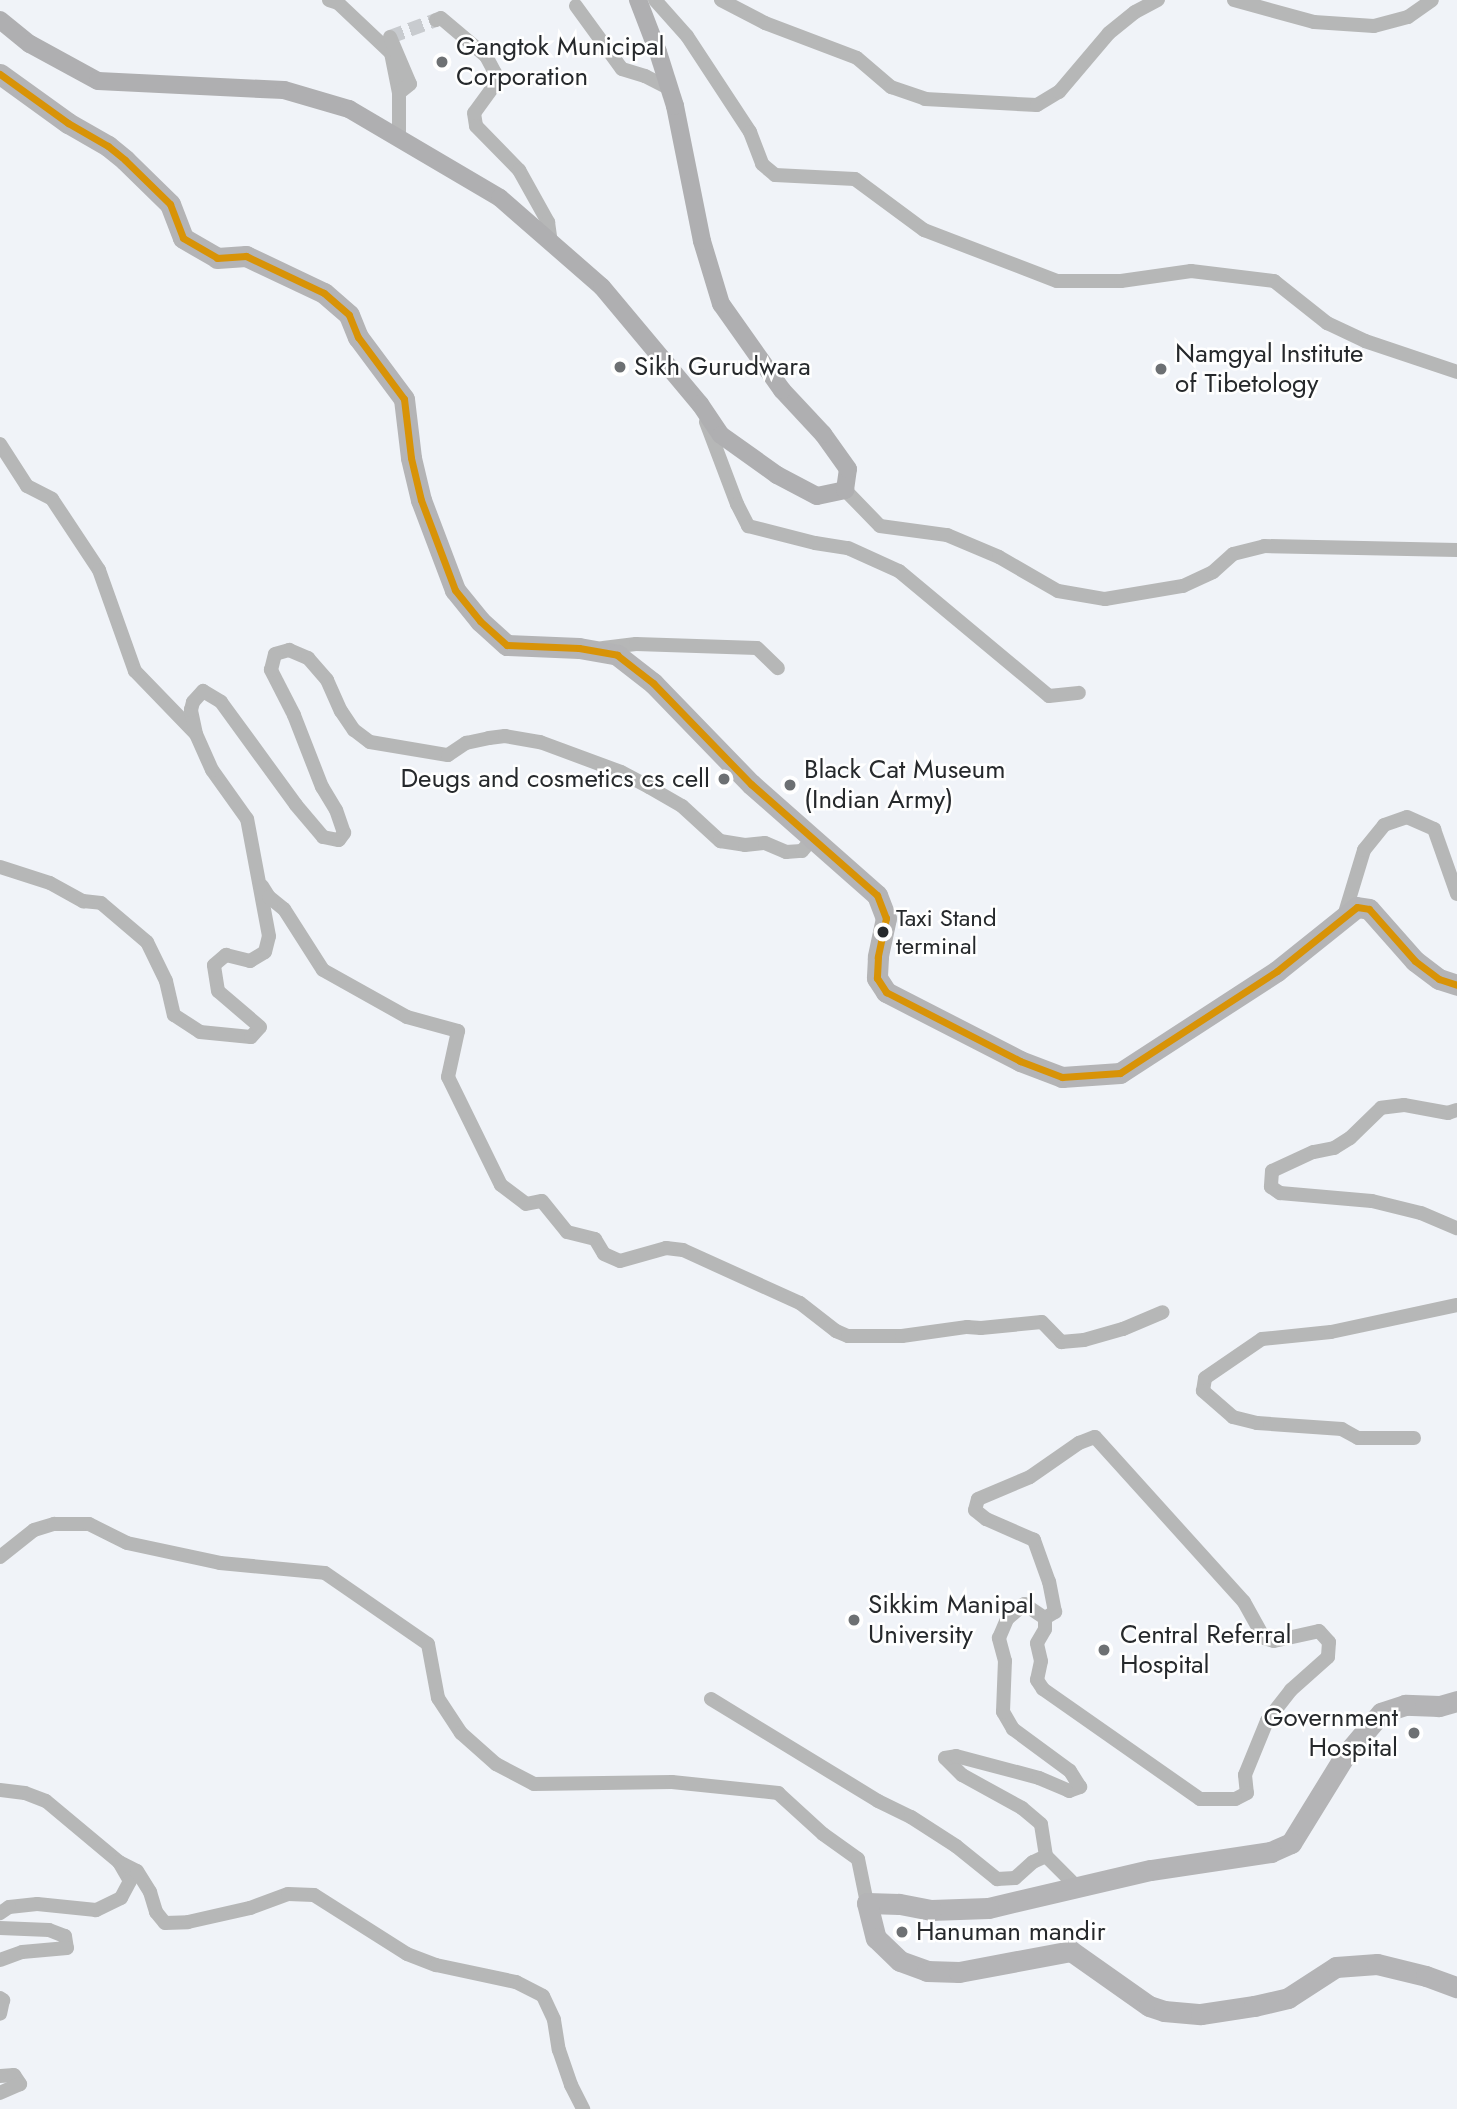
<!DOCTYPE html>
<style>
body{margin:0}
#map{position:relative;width:1457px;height:2109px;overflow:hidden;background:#f0f3f8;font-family:Jost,sans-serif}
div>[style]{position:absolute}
.minor-tunnel>*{height:14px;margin-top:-7px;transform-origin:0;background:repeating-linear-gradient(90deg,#c8cbcf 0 14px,transparent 0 21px)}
.minor>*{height:14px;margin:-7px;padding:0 7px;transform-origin:7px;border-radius:7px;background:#b6b7b7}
.major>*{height:18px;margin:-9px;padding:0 9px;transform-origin:9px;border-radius:9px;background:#afafb1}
.highway>*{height:21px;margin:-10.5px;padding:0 10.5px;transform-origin:10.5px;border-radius:10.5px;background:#b4b4b6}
.bus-1>*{height:7px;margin:-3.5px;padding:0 3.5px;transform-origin:3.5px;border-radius:3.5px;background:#d89307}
.dots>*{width:19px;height:19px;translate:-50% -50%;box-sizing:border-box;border:4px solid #fff;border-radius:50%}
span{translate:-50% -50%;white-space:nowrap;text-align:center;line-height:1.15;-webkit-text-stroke:5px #fff;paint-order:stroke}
.bus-label{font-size:24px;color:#26292c}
.left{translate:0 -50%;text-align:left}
.poi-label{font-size:26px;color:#26292c}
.right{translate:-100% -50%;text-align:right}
</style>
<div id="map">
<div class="minor-tunnel">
<div style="left:390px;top:37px;width:49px;rotate:-20.3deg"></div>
</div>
<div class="minor">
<div style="left:329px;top:0;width:9px;rotate:18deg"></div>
<div style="left:338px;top:3px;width:73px;rotate:43.3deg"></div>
<div style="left:391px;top:53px;width:41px;rotate:78.7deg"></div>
<div style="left:399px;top:93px;width:46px;rotate:90deg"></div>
<div style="left:655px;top:0;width:48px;rotate:48.4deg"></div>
<div style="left:687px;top:36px;width:115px;rotate:56.7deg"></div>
<div style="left:750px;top:132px;width:34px;rotate:69deg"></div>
<div style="left:762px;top:164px;width:17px;rotate:40deg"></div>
<div style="left:775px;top:175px;width:80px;rotate:2.9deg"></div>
<div style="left:855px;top:179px;width:86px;rotate:36.5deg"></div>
<div style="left:924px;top:230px;width:142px;rotate:21deg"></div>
<div style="left:1057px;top:281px;width:64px"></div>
<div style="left:1121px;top:281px;width:71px;rotate:-8.1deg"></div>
<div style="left:1191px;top:271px;width:84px;rotate:6.9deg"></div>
<div style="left:1274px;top:281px;width:68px;rotate:38.4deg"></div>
<div style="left:1327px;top:323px;width:42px;rotate:25.3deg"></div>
<div style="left:1365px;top:341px;width:97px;rotate:18.6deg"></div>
<div style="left:721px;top:0;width:50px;rotate:27.6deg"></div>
<div style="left:765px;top:23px;width:98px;rotate:20.8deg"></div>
<div style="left:857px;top:58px;width:45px;rotate:40.5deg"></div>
<div style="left:891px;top:87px;width:36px;rotate:19deg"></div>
<div style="left:925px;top:99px;width:112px;rotate:3.1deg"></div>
<div style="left:1037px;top:105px;width:26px;rotate:-31deg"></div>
<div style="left:1059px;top:92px;width:77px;rotate:-49.7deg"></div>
<div style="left:1109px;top:33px;width:33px;rotate:-39deg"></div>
<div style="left:1135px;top:12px;width:26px;rotate:-28deg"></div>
<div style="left:1234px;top:0;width:83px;rotate:15.4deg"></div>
<div style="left:1314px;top:22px;width:60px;rotate:3.8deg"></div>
<div style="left:1374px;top:26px;width:35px;rotate:-15deg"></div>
<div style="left:1408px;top:17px;width:29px;rotate:-35deg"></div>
<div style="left:576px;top:6px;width:78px;rotate:53.9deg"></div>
<div style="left:622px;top:69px;width:24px;rotate:17deg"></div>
<div style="left:645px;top:76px;width:28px;rotate:27deg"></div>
<div style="left:436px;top:20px;width:5px;rotate:-22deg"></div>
<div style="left:441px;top:18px;width:59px;rotate:40.2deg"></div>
<div style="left:486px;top:56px;width:19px;rotate:62deg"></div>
<div style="left:495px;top:73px;width:10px;rotate:84deg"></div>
<div style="left:496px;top:83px;width:37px;rotate:126deg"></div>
<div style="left:474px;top:113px;width:13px;rotate:81deg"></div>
<div style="left:476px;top:126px;width:62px;rotate:45.7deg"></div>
<div style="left:519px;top:170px;width:60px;rotate:60.9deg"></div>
<div style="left:548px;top:222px;width:21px;rotate:82deg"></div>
<div style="left:390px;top:37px;width:51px;rotate:66.9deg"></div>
<div style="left:410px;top:84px;width:14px;rotate:141deg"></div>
<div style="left:706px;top:422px;width:88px;rotate:69.3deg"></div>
<div style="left:737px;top:504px;width:25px;rotate:63deg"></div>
<div style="left:748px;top:526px;width:69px;rotate:14.2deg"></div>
<div style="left:815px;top:543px;width:33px;rotate:9deg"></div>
<div style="left:848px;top:548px;width:56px;rotate:24.3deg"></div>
<div style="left:899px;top:571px;width:195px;rotate:39.8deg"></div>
<div style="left:1049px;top:696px;width:30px;rotate:-6deg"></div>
<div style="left:0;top:444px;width:50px;rotate:57.3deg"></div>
<div style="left:27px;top:486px;width:28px;rotate:27deg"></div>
<div style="left:52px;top:499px;width:85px;rotate:56.5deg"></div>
<div style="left:99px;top:570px;width:107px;rotate:70.4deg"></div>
<div style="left:135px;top:671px;width:86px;rotate:45.9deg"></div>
<div style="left:845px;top:490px;width:50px;rotate:45.8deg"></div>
<div style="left:880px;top:526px;width:68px;rotate:7.7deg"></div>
<div style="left:947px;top:535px;width:56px;rotate:22.9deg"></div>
<div style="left:999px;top:557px;width:68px;rotate:30deg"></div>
<div style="left:1058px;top:591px;width:48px;rotate:9.7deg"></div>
<div style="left:1105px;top:599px;width:79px;rotate:-9.5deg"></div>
<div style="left:1183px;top:586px;width:33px;rotate:-25deg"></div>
<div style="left:1213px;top:572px;width:27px;rotate:-42deg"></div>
<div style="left:1233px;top:554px;width:32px;rotate:-14deg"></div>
<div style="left:1264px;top:546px;width:193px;rotate:1.2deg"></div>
<div style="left:603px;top:648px;width:33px;rotate:-7deg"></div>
<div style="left:636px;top:644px;width:121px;rotate:1.9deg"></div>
<div style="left:757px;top:648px;width:29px;rotate:44deg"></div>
<div style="left:0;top:867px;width:52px;rotate:17.7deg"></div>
<div style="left:50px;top:883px;width:38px;rotate:29deg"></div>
<div style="left:83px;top:901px;width:18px;rotate:6deg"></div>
<div style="left:101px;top:903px;width:60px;rotate:40.3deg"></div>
<div style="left:147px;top:942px;width:43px;rotate:64deg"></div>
<div style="left:166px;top:981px;width:35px;rotate:77deg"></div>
<div style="left:174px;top:1015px;width:31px;rotate:33deg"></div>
<div style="left:200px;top:1032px;width:51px;rotate:5.6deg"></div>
<div style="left:251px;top:1037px;width:13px;rotate:-48deg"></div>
<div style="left:260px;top:1027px;width:55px;rotate:-139.4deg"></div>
<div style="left:218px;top:991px;width:26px;rotate:-99deg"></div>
<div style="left:214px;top:965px;width:16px;rotate:-40deg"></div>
<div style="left:226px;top:955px;width:25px;rotate:14deg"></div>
<div style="left:250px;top:961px;width:17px;rotate:-31deg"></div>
<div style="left:265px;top:952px;width:16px;rotate:-76deg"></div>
<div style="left:269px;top:936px;width:119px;rotate:-100.6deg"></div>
<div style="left:247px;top:819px;width:60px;rotate:-125.5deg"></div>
<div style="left:212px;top:770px;width:39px;rotate:-114deg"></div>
<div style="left:196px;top:734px;width:25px;rotate:-102deg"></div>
<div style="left:191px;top:710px;width:8px;rotate:-76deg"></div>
<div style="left:193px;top:702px;width:15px;rotate:-48deg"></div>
<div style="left:203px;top:691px;width:21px;rotate:31deg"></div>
<div style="left:221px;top:702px;width:127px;rotate:53.9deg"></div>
<div style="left:296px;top:805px;width:42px;rotate:49.8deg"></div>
<div style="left:323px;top:837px;width:16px;rotate:11deg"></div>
<div style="left:339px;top:840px;width:9px;rotate:-54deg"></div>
<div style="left:344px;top:833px;width:24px;rotate:-109deg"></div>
<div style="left:336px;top:810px;width:27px;rotate:-121deg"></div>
<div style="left:322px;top:787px;width:77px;rotate:-111.3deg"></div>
<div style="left:294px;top:715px;width:51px;rotate:-117.1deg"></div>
<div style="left:271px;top:670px;width:16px;rotate:-76deg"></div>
<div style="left:275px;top:654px;width:15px;rotate:-16deg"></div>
<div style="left:289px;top:650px;width:21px;rotate:23deg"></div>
<div style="left:308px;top:658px;width:29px;rotate:49deg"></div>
<div style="left:327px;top:680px;width:34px;rotate:66deg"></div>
<div style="left:341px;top:711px;width:23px;rotate:56deg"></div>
<div style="left:354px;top:730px;width:20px;rotate:37deg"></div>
<div style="left:370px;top:742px;width:79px;rotate:9.5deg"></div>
<div style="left:448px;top:755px;width:22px;rotate:-34deg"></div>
<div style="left:466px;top:743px;width:24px;rotate:-12deg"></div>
<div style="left:489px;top:738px;width:16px;rotate:-7deg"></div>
<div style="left:505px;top:736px;width:36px;rotate:10deg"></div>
<div style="left:540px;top:742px;width:86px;rotate:20.3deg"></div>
<div style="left:621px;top:772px;width:32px;rotate:28deg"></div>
<div style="left:649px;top:787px;width:38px;rotate:30deg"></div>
<div style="left:682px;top:806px;width:52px;rotate:42.6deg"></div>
<div style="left:720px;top:841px;width:25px;rotate:9deg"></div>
<div style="left:745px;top:845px;width:20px;rotate:-6deg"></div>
<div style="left:765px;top:843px;width:23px;rotate:23deg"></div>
<div style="left:786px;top:852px;width:16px;rotate:-4deg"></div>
<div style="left:802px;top:851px;width:16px;rotate:-50deg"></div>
<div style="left:262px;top:886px;width:13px;rotate:58deg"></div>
<div style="left:269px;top:897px;width:19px;rotate:39deg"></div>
<div style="left:284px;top:909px;width:72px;rotate:57.4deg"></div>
<div style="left:323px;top:970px;width:96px;rotate:29.2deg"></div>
<div style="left:407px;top:1017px;width:53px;rotate:15.4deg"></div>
<div style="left:458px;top:1031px;width:47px;rotate:102.3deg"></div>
<div style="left:448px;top:1077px;width:120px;rotate:63.9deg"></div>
<div style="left:501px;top:1185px;width:31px;rotate:37deg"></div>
<div style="left:526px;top:1204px;width:16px;rotate:-11deg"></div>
<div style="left:542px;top:1201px;width:40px;rotate:51deg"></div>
<div style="left:567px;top:1232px;width:29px;rotate:14deg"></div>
<div style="left:595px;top:1239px;width:17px;rotate:59deg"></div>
<div style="left:604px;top:1254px;width:17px;rotate:24deg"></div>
<div style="left:620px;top:1261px;width:48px;rotate:-15.8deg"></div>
<div style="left:666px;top:1248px;width:17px;rotate:7deg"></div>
<div style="left:683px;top:1250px;width:128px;rotate:24.4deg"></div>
<div style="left:800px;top:1303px;width:46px;rotate:37.9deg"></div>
<div style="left:836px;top:1331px;width:13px;rotate:23deg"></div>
<div style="left:848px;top:1336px;width:54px"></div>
<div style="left:902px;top:1336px;width:66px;rotate:-7.9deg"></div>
<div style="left:967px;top:1327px;width:14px;rotate:4deg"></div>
<div style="left:981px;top:1328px;width:61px;rotate:-5.6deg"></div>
<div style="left:1042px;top:1322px;width:28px;rotate:46deg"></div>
<div style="left:1061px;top:1342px;width:23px;rotate:-5deg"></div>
<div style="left:1084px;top:1340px;width:41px;rotate:-15.8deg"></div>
<div style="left:1123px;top:1329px;width:43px;rotate:-23deg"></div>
<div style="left:1344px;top:916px;width:69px;rotate:-73.1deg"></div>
<div style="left:1364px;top:850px;width:32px;rotate:-51deg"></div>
<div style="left:1384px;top:825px;width:24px;rotate:-19deg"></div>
<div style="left:1407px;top:817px;width:30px;rotate:24deg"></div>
<div style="left:1434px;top:829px;width:69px;rotate:70.5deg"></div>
<div style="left:1457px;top:1110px;width:9px;rotate:162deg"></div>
<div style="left:1448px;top:1113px;width:45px;rotate:-169.7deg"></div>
<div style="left:1404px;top:1105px;width:23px;rotate:173deg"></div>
<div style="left:1381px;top:1108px;width:43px;rotate:135.9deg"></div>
<div style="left:1350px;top:1138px;width:19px;rotate:148deg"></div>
<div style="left:1334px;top:1148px;width:21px;rotate:169deg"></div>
<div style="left:1313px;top:1152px;width:45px;rotate:155.1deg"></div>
<div style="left:1272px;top:1171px;width:16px;rotate:94deg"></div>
<div style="left:1271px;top:1187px;width:11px;rotate:34deg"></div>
<div style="left:1280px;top:1193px;width:92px;rotate:5deg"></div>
<div style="left:1372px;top:1201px;width:50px;rotate:13.8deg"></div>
<div style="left:1421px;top:1213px;width:39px;rotate:23deg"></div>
<div style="left:1414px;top:1438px;width:56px;rotate:180deg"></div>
<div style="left:1358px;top:1438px;width:18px;rotate:-151deg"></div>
<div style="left:1342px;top:1429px;width:85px;rotate:-176deg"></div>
<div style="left:1257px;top:1423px;width:25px;rotate:-166deg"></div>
<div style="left:1233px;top:1417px;width:40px;rotate:-139deg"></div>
<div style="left:1203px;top:1391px;width:13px;rotate:-81deg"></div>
<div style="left:1205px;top:1378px;width:69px;rotate:-34.4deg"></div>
<div style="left:1262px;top:1339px;width:69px;rotate:-5.8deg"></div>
<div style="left:1331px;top:1332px;width:129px;rotate:-12.1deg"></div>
<div style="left:0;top:1557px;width:43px;rotate:-38.5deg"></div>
<div style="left:34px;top:1530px;width:21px;rotate:-17deg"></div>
<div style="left:54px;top:1524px;width:35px"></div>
<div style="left:89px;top:1524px;width:42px;rotate:26.6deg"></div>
<div style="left:127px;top:1543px;width:95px;rotate:12.1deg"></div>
<div style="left:220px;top:1563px;width:105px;rotate:5.4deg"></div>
<div style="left:325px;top:1573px;width:125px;rotate:34.6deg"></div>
<div style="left:428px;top:1644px;width:55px;rotate:79.5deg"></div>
<div style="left:438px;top:1698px;width:42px;rotate:56.7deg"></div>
<div style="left:461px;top:1733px;width:47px;rotate:41.5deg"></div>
<div style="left:496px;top:1764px;width:43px;rotate:27.8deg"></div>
<div style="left:534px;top:1784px;width:138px;rotate:-0.8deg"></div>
<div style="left:672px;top:1782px;width:107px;rotate:5.9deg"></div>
<div style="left:778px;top:1793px;width:61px;rotate:42.3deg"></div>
<div style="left:823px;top:1834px;width:43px;rotate:35.5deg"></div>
<div style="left:858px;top:1859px;width:45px;rotate:78.4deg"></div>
<div style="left:711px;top:1699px;width:196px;rotate:31.4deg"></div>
<div style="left:878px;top:1801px;width:37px;rotate:26deg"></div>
<div style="left:911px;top:1817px;width:54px;rotate:32.8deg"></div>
<div style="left:956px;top:1846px;width:53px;rotate:38.8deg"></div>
<div style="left:997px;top:1879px;width:18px;rotate:-3deg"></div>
<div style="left:1015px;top:1878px;width:24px;rotate:-42deg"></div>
<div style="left:1033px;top:1862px;width:14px;rotate:-25deg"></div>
<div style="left:1046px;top:1856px;width:32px;rotate:-99deg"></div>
<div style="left:1041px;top:1824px;width:25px;rotate:-140deg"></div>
<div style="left:1022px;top:1808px;width:68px;rotate:-151.2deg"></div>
<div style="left:962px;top:1775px;width:24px;rotate:-135deg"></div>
<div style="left:945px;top:1758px;width:11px;rotate:-10deg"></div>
<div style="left:956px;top:1756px;width:86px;rotate:14.8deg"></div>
<div style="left:1039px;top:1778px;width:33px;rotate:23deg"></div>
<div style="left:1069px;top:1791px;width:12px;rotate:-20deg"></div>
<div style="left:1080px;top:1787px;width:19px;rotate:-122deg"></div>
<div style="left:1070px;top:1771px;width:71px;rotate:-143.6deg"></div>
<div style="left:1013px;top:1729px;width:20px;rotate:-120deg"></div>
<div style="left:1003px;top:1712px;width:51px;rotate:-87.8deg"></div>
<div style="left:1005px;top:1661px;width:24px;rotate:-105deg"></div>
<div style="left:999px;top:1638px;width:21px;rotate:-67deg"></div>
<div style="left:1007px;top:1619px;width:23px;rotate:-41deg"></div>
<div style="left:1024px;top:1604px;width:25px;rotate:34deg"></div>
<div style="left:1045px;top:1618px;width:12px;rotate:-31deg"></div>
<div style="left:1055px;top:1612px;width:31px;rotate:-101deg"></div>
<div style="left:1049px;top:1582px;width:45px;rotate:-109.7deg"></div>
<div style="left:1034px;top:1540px;width:52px;rotate:-156.4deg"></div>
<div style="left:986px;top:1519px;width:14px;rotate:-141deg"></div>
<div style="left:975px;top:1510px;width:11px;rotate:-75deg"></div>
<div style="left:978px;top:1499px;width:56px;rotate:-22.9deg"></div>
<div style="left:1030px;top:1477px;width:60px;rotate:-34.8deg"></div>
<div style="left:1079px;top:1443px;width:17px;rotate:-21deg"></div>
<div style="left:1095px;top:1437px;width:222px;rotate:47.9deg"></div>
<div style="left:1244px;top:1602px;width:41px;rotate:60.9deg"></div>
<div style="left:1264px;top:1638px;width:10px;rotate:17deg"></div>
<div style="left:1274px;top:1641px;width:46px;rotate:-12.5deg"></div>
<div style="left:1319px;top:1631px;width:15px;rotate:48deg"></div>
<div style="left:1329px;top:1642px;width:15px;rotate:94deg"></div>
<div style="left:1328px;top:1657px;width:50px;rotate:138.3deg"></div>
<div style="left:1291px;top:1690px;width:39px;rotate:128deg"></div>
<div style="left:1267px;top:1721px;width:58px;rotate:112.2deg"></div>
<div style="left:1245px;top:1775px;width:18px;rotate:84deg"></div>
<div style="left:1247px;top:1793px;width:13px;rotate:153deg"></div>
<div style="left:1235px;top:1799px;width:35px;rotate:180deg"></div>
<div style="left:1200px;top:1799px;width:192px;rotate:-145deg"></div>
<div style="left:1043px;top:1689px;width:11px;rotate:-124deg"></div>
<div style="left:1037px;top:1680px;width:19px;rotate:-78deg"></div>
<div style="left:1041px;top:1661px;width:18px;rotate:-103deg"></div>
<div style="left:1037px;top:1643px;width:16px;rotate:-60deg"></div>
<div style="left:1045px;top:1629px;width:11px;rotate:-90deg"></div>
<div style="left:0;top:1790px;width:25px;rotate:7deg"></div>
<div style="left:25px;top:1793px;width:22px;rotate:21deg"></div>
<div style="left:46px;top:1801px;width:95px;rotate:39.9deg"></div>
<div style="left:119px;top:1862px;width:22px;rotate:60deg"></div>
<div style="left:130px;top:1881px;width:19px;rotate:118deg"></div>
<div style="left:121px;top:1898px;width:28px;rotate:154deg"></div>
<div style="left:96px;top:1910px;width:59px;rotate:-174.2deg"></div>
<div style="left:37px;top:1904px;width:28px;rotate:174deg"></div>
<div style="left:9px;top:1907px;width:11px;rotate:146deg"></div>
<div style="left:1046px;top:1856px;width:44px;rotate:45deg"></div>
<div style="left:119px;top:1862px;width:20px;rotate:27deg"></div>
<div style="left:137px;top:1871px;width:25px;rotate:58deg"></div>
<div style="left:150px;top:1892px;width:21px;rotate:73deg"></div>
<div style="left:156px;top:1912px;width:14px;rotate:51deg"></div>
<div style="left:165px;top:1923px;width:23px;rotate:-2deg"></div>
<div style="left:188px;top:1922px;width:64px;rotate:-12.7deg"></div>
<div style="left:250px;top:1908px;width:40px;rotate:-20.2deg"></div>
<div style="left:288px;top:1894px;width:26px;rotate:2deg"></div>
<div style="left:314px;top:1895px;width:110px;rotate:32.4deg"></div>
<div style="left:407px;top:1954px;width:31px;rotate:21deg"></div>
<div style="left:436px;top:1965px;width:82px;rotate:12deg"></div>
<div style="left:516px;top:1982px;width:30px;rotate:27deg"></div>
<div style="left:543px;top:1996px;width:26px;rotate:65deg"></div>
<div style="left:554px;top:2020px;width:30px;rotate:81deg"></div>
<div style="left:559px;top:2050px;width:37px;rotate:71deg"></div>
<div style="left:571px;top:2085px;width:27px;rotate:63deg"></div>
<div style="left:0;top:1928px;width:49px;rotate:2.3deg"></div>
<div style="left:49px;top:1930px;width:17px;rotate:21deg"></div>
<div style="left:65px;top:1936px;width:12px;rotate:81deg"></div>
<div style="left:67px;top:1948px;width:45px;rotate:174.9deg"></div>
<div style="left:22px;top:1952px;width:23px;rotate:160deg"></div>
<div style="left:0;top:1998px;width:4px;rotate:34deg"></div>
<div style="left:3px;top:2000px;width:14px;rotate:102deg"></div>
<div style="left:0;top:2076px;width:14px;rotate:-4deg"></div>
<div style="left:14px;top:2075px;width:11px;rotate:56deg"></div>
<div style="left:20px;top:2084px;width:22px;rotate:156deg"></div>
</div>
<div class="major">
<div style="left:0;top:20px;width:38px;rotate:39deg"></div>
<div style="left:30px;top:44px;width:77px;rotate:28.6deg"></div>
<div style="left:98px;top:81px;width:186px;rotate:2.8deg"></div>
<div style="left:284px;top:90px;width:68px;rotate:16.3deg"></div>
<div style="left:349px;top:109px;width:175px;rotate:30.5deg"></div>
<div style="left:500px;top:198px;width:135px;rotate:41.1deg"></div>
<div style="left:602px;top:287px;width:153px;rotate:50.1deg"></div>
<div style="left:700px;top:404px;width:37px;rotate:56deg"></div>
<div style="left:721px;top:435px;width:69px;rotate:35.5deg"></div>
<div style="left:777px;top:475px;width:45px;rotate:27.7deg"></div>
<div style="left:817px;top:496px;width:29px;rotate:-12deg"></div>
<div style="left:845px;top:490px;width:21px;rotate:-82deg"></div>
<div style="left:848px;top:469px;width:43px;rotate:-125.5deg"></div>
<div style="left:823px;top:434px;width:60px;rotate:-133deg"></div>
<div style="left:782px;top:390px;width:105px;rotate:-125.3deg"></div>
<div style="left:721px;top:304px;width:66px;rotate:-106.8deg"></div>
<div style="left:702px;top:241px;width:138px;rotate:-101.3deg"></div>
<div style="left:675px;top:106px;width:57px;rotate:-107.5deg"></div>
<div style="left:658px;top:52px;width:56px;rotate:-111deg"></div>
</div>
<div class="highway">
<div style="left:0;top:74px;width:84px;rotate:35.8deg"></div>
<div style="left:68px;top:123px;width:46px;rotate:29.9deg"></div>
<div style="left:108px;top:146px;width:22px;rotate:39deg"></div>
<div style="left:125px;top:160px;width:63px;rotate:44.4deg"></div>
<div style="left:170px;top:204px;width:36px;rotate:69deg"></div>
<div style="left:183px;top:238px;width:39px;rotate:30deg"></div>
<div style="left:217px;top:258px;width:29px;rotate:-4deg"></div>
<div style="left:246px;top:256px;width:86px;rotate:25.4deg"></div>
<div style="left:324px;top:293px;width:33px;rotate:41deg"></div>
<div style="left:349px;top:315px;width:24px;rotate:68deg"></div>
<div style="left:358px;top:337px;width:77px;rotate:53.4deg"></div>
<div style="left:404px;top:399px;width:59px;rotate:83.2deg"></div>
<div style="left:411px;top:458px;width:43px;rotate:76.6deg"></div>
<div style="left:421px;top:500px;width:96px;rotate:69.3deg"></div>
<div style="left:455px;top:590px;width:40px;rotate:51deg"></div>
<div style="left:480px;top:621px;width:36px;rotate:42deg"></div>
<div style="left:507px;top:645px;width:72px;rotate:2.4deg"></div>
<div style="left:579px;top:648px;width:39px;rotate:10deg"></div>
<div style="left:617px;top:655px;width:46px;rotate:37.9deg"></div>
<div style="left:653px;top:683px;width:141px;rotate:45.9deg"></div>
<div style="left:751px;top:784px;width:168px;rotate:41.4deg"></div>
<div style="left:877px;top:895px;width:25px;rotate:69deg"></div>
<div style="left:886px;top:918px;width:40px;rotate:102deg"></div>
<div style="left:878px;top:957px;width:21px;rotate:93deg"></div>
<div style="left:877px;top:978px;width:17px;rotate:57deg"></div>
<div style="left:886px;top:992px;width:151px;rotate:27.2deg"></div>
<div style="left:1020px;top:1061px;width:45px;rotate:20.9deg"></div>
<div style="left:1062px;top:1077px;width:58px;rotate:-3.9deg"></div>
<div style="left:1120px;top:1073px;width:187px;rotate:-33deg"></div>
<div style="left:1277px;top:971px;width:102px;rotate:-38.7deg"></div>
<div style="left:1357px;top:907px;width:12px;rotate:9deg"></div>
<div style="left:1369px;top:909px;width:69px;rotate:48.5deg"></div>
<div style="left:1415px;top:961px;width:30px;rotate:37deg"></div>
<div style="left:1439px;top:979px;width:19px;rotate:18deg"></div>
<div style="left:1457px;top:1701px;width:19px;rotate:164deg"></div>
<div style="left:1439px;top:1706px;width:34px;rotate:-178deg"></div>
<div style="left:1405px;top:1705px;width:25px;rotate:162deg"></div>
<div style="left:1381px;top:1713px;width:57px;rotate:130.1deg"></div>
<div style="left:1344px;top:1757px;width:101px;rotate:121.6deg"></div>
<div style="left:1291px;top:1843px;width:22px;rotate:156deg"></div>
<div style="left:1271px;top:1852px;width:122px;rotate:171.5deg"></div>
<div style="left:1150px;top:1870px;width:166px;rotate:166.8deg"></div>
<div style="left:988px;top:1908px;width:57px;rotate:178deg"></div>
<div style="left:931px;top:1910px;width:33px;rotate:-169deg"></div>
<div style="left:899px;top:1904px;width:32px;rotate:-178deg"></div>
<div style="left:867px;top:1903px;width:36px;rotate:76deg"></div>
<div style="left:876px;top:1938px;width:33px;rotate:44deg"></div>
<div style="left:900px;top:1961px;width:29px;rotate:20deg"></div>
<div style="left:927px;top:1971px;width:32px;rotate:2deg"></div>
<div style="left:959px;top:1972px;width:114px;rotate:-10.6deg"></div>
<div style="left:1071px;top:1951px;width:95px;rotate:35.2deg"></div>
<div style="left:1149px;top:2006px;width:16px;rotate:18deg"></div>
<div style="left:1164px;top:2011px;width:37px;rotate:5deg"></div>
<div style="left:1201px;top:2014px;width:54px;rotate:-8.6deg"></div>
<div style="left:1254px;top:2006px;width:35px;rotate:-13deg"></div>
<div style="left:1288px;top:1998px;width:57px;rotate:-32.9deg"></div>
<div style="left:1336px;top:1967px;width:41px;rotate:-4.2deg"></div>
<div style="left:1377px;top:1964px;width:50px;rotate:13.8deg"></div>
<div style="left:1426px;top:1976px;width:33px;rotate:20deg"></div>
</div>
<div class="bus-1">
<div style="left:0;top:74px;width:84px;rotate:35.8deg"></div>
<div style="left:68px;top:123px;width:46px;rotate:29.9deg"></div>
<div style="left:108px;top:146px;width:22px;rotate:39deg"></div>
<div style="left:125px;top:160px;width:63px;rotate:44.4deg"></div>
<div style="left:170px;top:204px;width:36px;rotate:69deg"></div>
<div style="left:183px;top:238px;width:39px;rotate:30deg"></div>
<div style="left:217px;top:258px;width:29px;rotate:-4deg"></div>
<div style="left:246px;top:256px;width:86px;rotate:25.4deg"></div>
<div style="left:324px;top:293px;width:33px;rotate:41deg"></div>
<div style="left:349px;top:315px;width:24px;rotate:68deg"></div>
<div style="left:358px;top:337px;width:77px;rotate:53.4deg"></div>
<div style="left:404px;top:399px;width:59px;rotate:83.2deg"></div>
<div style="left:411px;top:458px;width:43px;rotate:76.6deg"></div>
<div style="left:421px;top:500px;width:96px;rotate:69.3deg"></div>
<div style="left:455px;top:590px;width:40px;rotate:51deg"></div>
<div style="left:480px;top:621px;width:36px;rotate:42deg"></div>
<div style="left:507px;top:645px;width:72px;rotate:2.4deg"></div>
<div style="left:579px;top:648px;width:39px;rotate:10deg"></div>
<div style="left:617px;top:655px;width:46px;rotate:37.9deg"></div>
<div style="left:653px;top:683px;width:141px;rotate:45.9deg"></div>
<div style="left:751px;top:784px;width:168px;rotate:41.4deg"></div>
<div style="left:877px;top:895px;width:25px;rotate:69deg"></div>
<div style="left:886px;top:918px;width:40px;rotate:102deg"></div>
<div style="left:878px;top:957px;width:21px;rotate:93deg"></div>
<div style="left:877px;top:978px;width:17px;rotate:57deg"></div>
<div style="left:886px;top:992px;width:151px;rotate:27.2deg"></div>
<div style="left:1020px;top:1061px;width:45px;rotate:20.9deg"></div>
<div style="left:1062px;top:1077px;width:58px;rotate:-3.9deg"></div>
<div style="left:1120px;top:1073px;width:187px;rotate:-33deg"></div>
<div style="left:1277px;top:971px;width:102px;rotate:-38.7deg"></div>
<div style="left:1357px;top:907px;width:12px;rotate:9deg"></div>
<div style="left:1369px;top:909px;width:69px;rotate:48.5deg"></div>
<div style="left:1415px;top:961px;width:30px;rotate:37deg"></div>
<div style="left:1439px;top:979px;width:19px;rotate:18deg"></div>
</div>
<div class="dots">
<div style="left:442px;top:62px;background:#6d7073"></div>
<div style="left:620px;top:367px;background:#6d7073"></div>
<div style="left:1161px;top:369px;background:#6d7073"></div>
<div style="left:724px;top:779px;background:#6d7073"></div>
<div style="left:790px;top:785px;background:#6d7073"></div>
<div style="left:883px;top:932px;background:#26292c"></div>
<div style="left:854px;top:1620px;background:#6d7073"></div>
<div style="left:1104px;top:1650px;background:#6d7073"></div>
<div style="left:1414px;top:1733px;background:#6d7073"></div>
<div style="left:902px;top:1932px;background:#6d7073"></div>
</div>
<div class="bus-label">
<span class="left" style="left:896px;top:932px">Taxi Stand<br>terminal</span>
</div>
<div class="poi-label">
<span class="left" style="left:456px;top:62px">Gangtok Municipal<br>Corporation</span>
<span class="left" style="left:1175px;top:369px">Namgyal Institute<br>of Tibetology</span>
<span class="left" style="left:634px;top:367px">Sikh Gurudwara</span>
<span class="left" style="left:804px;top:785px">Black Cat Museum<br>(Indian Army)</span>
<span class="right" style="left:710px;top:779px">Deugs and cosmetics cs cell</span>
<span class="left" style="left:868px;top:1620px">Sikkim Manipal<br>University</span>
<span class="left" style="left:1120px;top:1650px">Central Referral<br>Hospital</span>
<span class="right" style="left:1398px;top:1733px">Government<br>Hospital</span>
<span class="left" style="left:916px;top:1932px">Hanuman mandir</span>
</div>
</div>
